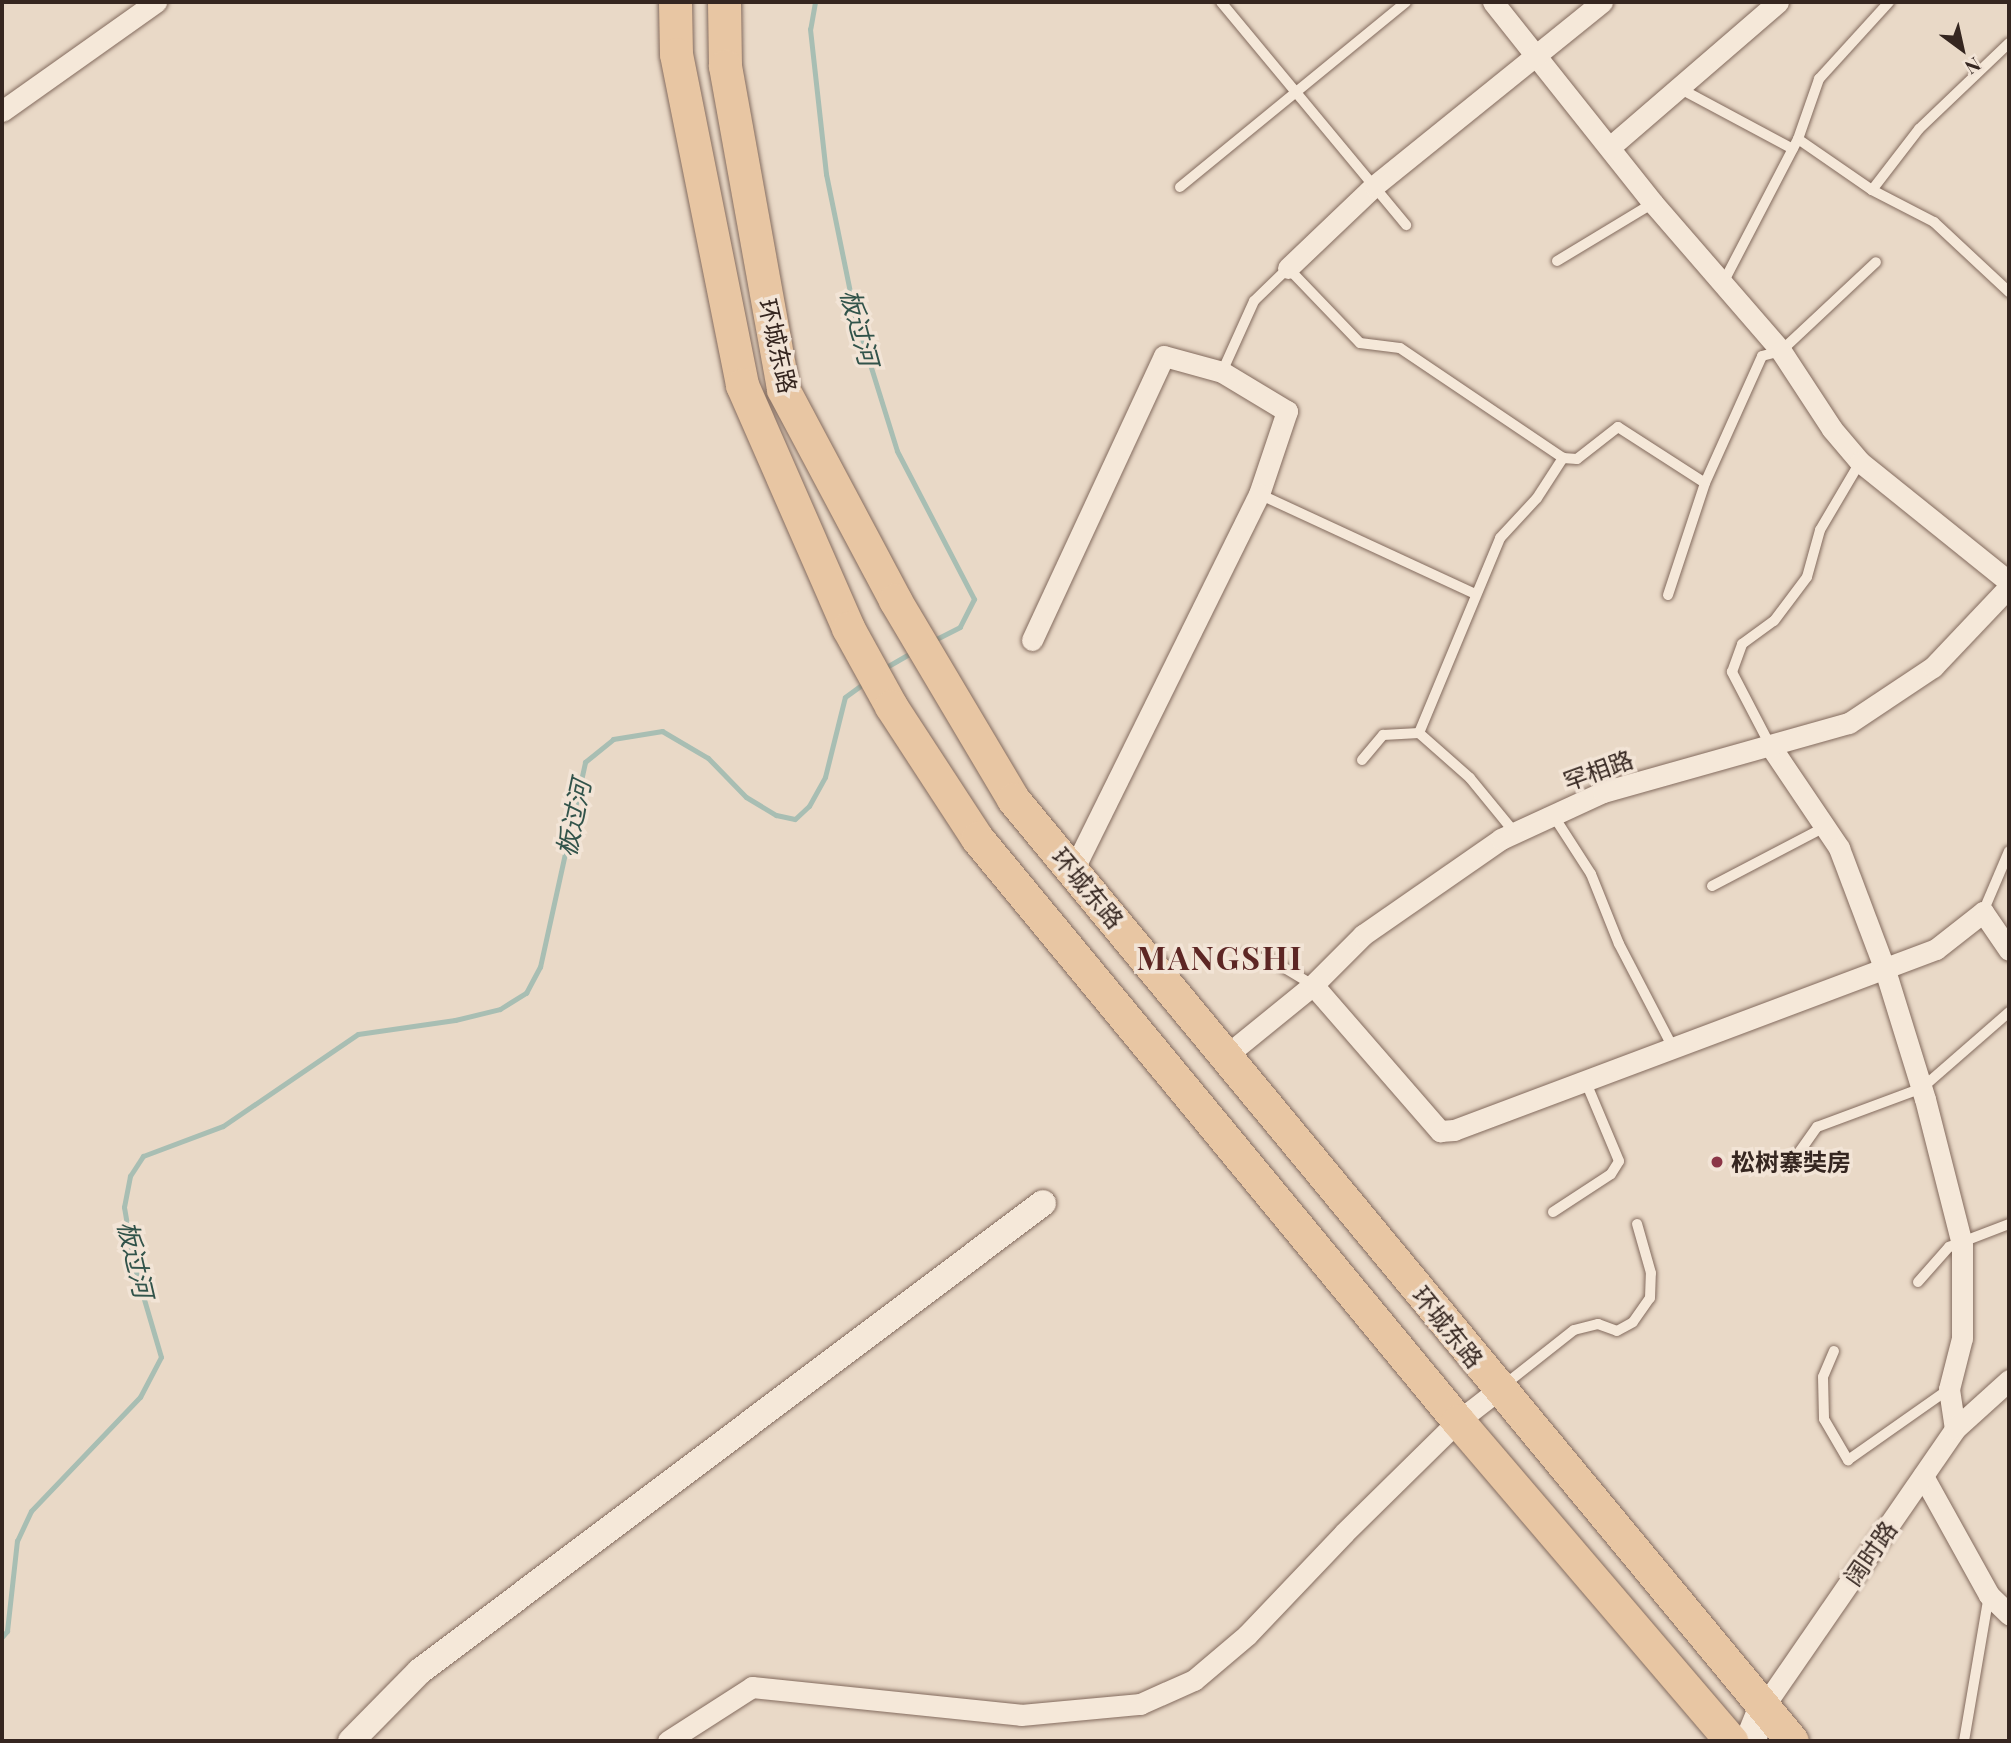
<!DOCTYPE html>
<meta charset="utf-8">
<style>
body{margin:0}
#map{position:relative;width:2011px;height:1743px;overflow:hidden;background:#e9d9c7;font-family:"Playfair Display","Noto Sans SC",serif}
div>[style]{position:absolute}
.stream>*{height:5px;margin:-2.5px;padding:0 2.5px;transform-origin:2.5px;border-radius:2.5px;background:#a8beb3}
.roads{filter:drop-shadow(0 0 2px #836b5e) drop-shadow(0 0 2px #836b5e)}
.service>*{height:10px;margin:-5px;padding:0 5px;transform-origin:5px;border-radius:5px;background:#f5e8d9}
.minor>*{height:21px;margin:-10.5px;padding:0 10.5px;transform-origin:10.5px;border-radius:10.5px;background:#f5e8d9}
.tertiary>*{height:26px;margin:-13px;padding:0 13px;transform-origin:13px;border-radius:13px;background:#f5e8d9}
.secondary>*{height:30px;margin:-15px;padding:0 15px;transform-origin:15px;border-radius:15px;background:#f5e8d9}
.primary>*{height:33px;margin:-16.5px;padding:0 16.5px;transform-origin:16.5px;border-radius:16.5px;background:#e8c6a3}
.dots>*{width:19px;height:19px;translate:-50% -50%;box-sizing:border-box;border:4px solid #f2e4d6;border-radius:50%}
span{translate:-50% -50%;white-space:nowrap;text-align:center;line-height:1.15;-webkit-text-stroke:7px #f2e4d6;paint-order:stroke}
.street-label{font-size:24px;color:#352620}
.poi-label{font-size:24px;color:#352620;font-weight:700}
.left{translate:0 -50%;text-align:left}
.water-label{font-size:26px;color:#31534a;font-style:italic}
.district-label{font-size:32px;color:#5d2624;font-weight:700;letter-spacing:2px}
.frame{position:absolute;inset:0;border:4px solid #352620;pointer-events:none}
.north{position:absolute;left:1927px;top:14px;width:70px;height:70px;-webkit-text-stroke:5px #f2e4d6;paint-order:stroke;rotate:147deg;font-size:19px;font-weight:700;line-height:28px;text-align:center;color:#352620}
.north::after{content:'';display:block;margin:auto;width:24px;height:32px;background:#352620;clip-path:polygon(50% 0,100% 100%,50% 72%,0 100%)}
</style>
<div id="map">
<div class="stream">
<div style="left:815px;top:2px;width:27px;rotate:100deg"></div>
<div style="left:810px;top:29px;width:146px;rotate:83.7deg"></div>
<div style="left:826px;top:174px;width:145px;rotate:78.5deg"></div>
<div style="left:855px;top:316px;width:141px;rotate:72.7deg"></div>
<div style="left:897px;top:451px;width:167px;rotate:62.5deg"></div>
<div style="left:974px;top:599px;width:31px;rotate:117deg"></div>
<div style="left:960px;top:627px;width:31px;rotate:153deg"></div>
<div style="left:883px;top:669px;width:36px;rotate:-30deg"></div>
<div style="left:2px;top:1637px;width:8px;rotate:-50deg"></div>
<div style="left:7px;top:1631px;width:91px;rotate:-83.7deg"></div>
<div style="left:17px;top:1541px;width:33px;rotate:-65deg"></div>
<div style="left:31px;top:1511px;width:158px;rotate:-46.3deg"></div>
<div style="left:140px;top:1397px;width:45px;rotate:-62.3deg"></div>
<div style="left:161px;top:1357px;width:96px;rotate:-106.4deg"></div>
<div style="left:134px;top:1265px;width:59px;rotate:-99.8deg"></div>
<div style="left:124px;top:1207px;width:32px;rotate:-79deg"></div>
<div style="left:130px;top:1176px;width:24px;rotate:-57deg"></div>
<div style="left:143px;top:1156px;width:85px;rotate:-20.6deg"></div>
<div style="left:223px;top:1126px;width:163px;rotate:-34.3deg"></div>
<div style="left:358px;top:1034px;width:98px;rotate:-8.2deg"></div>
<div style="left:455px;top:1020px;width:46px;rotate:-13.7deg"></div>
<div style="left:500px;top:1009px;width:31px;rotate:-32deg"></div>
<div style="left:526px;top:993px;width:30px;rotate:-62deg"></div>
<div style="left:540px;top:967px;width:210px;rotate:-77.6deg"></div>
<div style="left:585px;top:762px;width:36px;rotate:-39deg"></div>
<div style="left:613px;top:739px;width:50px;rotate:-9.3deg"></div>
<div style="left:662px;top:731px;width:53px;rotate:30.4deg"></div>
<div style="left:708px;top:758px;width:54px;rotate:45.7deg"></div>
<div style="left:746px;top:797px;width:35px;rotate:31deg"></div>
<div style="left:776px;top:815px;width:19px;rotate:12deg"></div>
<div style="left:795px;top:819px;width:19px;rotate:-43deg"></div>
<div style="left:809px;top:806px;width:33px;rotate:-61deg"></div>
<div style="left:825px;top:777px;width:82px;rotate:-76deg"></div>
<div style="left:845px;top:697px;width:24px;rotate:-36deg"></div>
</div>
<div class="roads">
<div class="service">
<div style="left:1221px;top:2px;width:290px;rotate:50.3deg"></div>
<div style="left:1679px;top:88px;width:129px;rotate:28.2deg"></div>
<div style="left:1798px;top:139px;width:90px;rotate:34.6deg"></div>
<div style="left:1872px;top:190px;width:70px;rotate:27.3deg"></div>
<div style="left:1934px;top:222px;width:103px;rotate:43deg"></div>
<div style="left:1180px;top:187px;width:292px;rotate:-39.3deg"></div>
<div style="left:1872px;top:190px;width:77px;rotate:-52.4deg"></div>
<div style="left:1919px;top:129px;width:124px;rotate:-43.7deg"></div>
<div style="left:1557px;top:261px;width:112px;rotate:-31.1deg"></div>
<div style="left:1723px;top:283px;width:162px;rotate:-62.5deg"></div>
<div style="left:1798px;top:139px;width:64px;rotate:-70.7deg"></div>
<div style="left:1819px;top:79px;width:104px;rotate:-47.7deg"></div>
<div style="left:1222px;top:372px;width:78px;rotate:-65.7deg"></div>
<div style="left:1254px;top:301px;width:47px;rotate:-44.1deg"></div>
<div style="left:1288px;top:268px;width:104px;rotate:46.2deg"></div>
<div style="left:1360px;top:343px;width:40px;rotate:7.1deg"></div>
<div style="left:1400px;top:348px;width:197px;rotate:34deg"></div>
<div style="left:1563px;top:458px;width:14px;rotate:4deg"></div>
<div style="left:1577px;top:459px;width:52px;rotate:-38deg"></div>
<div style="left:1618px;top:427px;width:103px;rotate:32.8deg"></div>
<div style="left:1259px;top:494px;width:238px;rotate:24.8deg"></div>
<div style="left:1668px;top:595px;width:118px;rotate:-71.7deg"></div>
<div style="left:1705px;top:483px;width:139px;rotate:-65.8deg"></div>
<div style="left:1762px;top:356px;width:20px;rotate:-15deg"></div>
<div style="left:1781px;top:351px;width:130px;rotate:-43.1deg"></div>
<div style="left:1771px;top:747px;width:85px;rotate:-117.5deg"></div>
<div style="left:1732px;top:672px;width:30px;rotate:-70deg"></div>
<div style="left:1742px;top:644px;width:39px;rotate:-36deg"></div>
<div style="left:1774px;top:621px;width:55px;rotate:-53.1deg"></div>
<div style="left:1807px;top:577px;width:49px;rotate:-74.5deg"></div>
<div style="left:1820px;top:530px;width:79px;rotate:-59.5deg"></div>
<div style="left:1362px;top:760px;width:33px;rotate:-50deg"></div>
<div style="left:1383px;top:735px;width:36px;rotate:-3deg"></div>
<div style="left:1553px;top:815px;width:70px;rotate:57.2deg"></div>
<div style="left:1591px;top:874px;width:75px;rotate:68.2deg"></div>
<div style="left:1619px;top:944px;width:115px;rotate:62.5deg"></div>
<div style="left:1515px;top:833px;width:71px;rotate:-129.3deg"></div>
<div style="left:1470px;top:778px;width:68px;rotate:-138.6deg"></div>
<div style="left:1419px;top:733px;width:211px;rotate:-67.4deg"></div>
<div style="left:1500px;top:538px;width:54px;rotate:-47.2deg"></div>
<div style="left:1537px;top:498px;width:48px;rotate:-57deg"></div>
<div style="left:1712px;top:886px;width:127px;rotate:-27.6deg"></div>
<div style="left:1983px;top:912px;width:66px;rotate:-66.9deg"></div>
<div style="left:1242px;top:955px;width:32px;rotate:11deg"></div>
<div style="left:1273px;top:961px;width:47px;rotate:31deg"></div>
<div style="left:1793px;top:1161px;width:42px;rotate:-54.8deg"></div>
<div style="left:1817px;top:1127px;width:112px;rotate:-20.4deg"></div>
<div style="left:1922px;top:1088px;width:116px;rotate:-41.1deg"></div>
<div style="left:1553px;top:1212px;width:69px;rotate:-33.2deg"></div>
<div style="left:1611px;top:1174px;width:15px;rotate:-58deg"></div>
<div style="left:1619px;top:1161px;width:88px;rotate:-112.8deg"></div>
<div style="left:1918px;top:1282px;width:47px;rotate:-48.5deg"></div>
<div style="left:1949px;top:1247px;width:64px;rotate:-21deg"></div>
<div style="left:1834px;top:1351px;width:28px;rotate:113deg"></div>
<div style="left:1823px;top:1377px;width:42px;rotate:88.6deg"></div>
<div style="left:1824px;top:1419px;width:48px;rotate:59.7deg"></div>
<div style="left:1848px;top:1460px;width:123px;rotate:-35.1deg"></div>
<div style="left:1503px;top:1386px;width:90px;rotate:-38.3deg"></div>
<div style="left:1574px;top:1330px;width:25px;rotate:-14deg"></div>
<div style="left:1598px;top:1324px;width:20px;rotate:20deg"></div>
<div style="left:1617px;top:1331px;width:18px;rotate:-29deg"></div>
<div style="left:1633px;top:1322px;width:29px;rotate:-55deg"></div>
<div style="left:1650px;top:1298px;width:25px;rotate:-88deg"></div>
<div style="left:1651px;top:1273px;width:51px;rotate:-105.9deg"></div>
<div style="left:1964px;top:1741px;width:148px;rotate:-80.3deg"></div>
</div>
<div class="minor">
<div style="left:1493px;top:2px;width:257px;rotate:51.5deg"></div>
<div style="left:1653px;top:203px;width:196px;rotate:49.1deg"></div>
<div style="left:1781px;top:351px;width:93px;rotate:56.8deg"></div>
<div style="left:1832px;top:429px;width:43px;rotate:49.7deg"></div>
<div style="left:1860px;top:462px;width:191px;rotate:38.8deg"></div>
<div style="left:2px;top:111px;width:189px;rotate:-35.3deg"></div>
<div style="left:1610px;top:147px;width:222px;rotate:-40.8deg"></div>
<div style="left:1288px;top:268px;width:119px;rotate:-43.6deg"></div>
<div style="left:1374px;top:186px;width:293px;rotate:-38.9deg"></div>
<div style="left:1032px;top:640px;width:313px;rotate:-65.1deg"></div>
<div style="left:1164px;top:356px;width:60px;rotate:15.4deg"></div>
<div style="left:1222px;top:372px;width:76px;rotate:31deg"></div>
<div style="left:1287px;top:411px;width:88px;rotate:108.6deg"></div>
<div style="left:1259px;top:494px;width:419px;rotate:116.3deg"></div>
<div style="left:1771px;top:747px;width:122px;rotate:56deg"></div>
<div style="left:1839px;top:848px;width:130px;rotate:69.3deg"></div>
<div style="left:1885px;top:970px;width:135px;rotate:72.8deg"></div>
<div style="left:1925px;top:1099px;width:150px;rotate:75.7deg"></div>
<div style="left:1962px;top:1244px;width:94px;rotate:90deg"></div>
<div style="left:1962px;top:1338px;width:53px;rotate:104.3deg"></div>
<div style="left:1949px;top:1389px;width:40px;rotate:81.5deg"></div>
<div style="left:1313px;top:985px;width:194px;rotate:49deg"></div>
<div style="left:1440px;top:1131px;width:14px;rotate:-4deg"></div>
<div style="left:1454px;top:1130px;width:515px;rotate:-20.58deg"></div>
<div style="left:1936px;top:949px;width:60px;rotate:-38.2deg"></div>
<div style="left:1983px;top:912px;width:46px;rotate:55.6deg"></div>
<div style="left:1228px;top:1054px;width:109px;rotate:-39.1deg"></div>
<div style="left:1313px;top:985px;width:71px;rotate:-45deg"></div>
<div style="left:1363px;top:935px;width:168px;rotate:-34.8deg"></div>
<div style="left:1501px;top:839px;width:112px;rotate:-24.7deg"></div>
<div style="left:1603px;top:792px;width:255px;rotate:-15.7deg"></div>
<div style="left:1849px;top:723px;width:101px;rotate:-33.7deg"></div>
<div style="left:1933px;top:667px;width:110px;rotate:-46.5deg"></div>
<div style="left:1923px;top:1476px;width:136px;rotate:61deg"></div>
<div style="left:1989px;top:1595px;width:28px;rotate:44deg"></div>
<div style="left:1764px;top:1706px;width:336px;rotate:-55.4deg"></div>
<div style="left:1955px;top:1429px;width:73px;rotate:-42.2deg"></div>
<div style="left:668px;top:1741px;width:100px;rotate:-32.7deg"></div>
<div style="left:752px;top:1687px;width:270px;rotate:5.9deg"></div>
<div style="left:1021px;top:1715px;width:120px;rotate:-5.3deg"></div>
<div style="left:1140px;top:1704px;width:59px;rotate:-24deg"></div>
<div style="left:1194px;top:1680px;width:70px;rotate:-40.3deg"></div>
<div style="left:1247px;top:1635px;width:141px;rotate:-46.4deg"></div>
<div style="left:1344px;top:1533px;width:160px;rotate:-44.5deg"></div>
<div style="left:1458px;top:1421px;width:51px;rotate:-37.8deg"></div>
</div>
<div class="tertiary">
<div style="left:351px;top:1741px;width:98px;rotate:-45.4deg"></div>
<div style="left:420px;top:1671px;width:779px;rotate:-36.91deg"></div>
</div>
<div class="secondary">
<div style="left:1750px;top:1741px;width:38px;rotate:-68deg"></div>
</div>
<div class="primary">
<div style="left:675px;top:2px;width:52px;rotate:88.9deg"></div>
<div style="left:676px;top:54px;width:338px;rotate:78.7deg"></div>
<div style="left:742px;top:385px;width:265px;rotate:66.4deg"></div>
<div style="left:848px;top:628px;width:89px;rotate:61.1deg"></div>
<div style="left:891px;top:706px;width:158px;rotate:56.9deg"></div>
<div style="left:977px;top:838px;width:756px;rotate:50.48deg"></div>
<div style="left:1458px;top:1421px;width:421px;rotate:49.5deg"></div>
<div style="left:724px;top:2px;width:64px;rotate:89.1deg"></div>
<div style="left:725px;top:66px;width:328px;rotate:79.8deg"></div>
<div style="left:783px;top:389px;width:239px;rotate:62deg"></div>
<div style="left:895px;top:600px;width:231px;rotate:59.3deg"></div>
<div style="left:1013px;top:799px;width:1222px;rotate:50.41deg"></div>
</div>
</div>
<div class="dots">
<div style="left:1717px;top:1162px;background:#8b3546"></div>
</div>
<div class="street-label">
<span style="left:778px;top:346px;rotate:77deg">环城东路</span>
<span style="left:1598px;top:770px;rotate:-20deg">罕相路</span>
<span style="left:1088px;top:888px;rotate:50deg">环城东路</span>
<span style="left:1448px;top:1327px;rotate:51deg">环城东路</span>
<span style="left:1870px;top:1553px;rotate:-55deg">阔时路</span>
</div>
<div class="poi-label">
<span class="left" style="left:1731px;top:1162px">松树寨奘房</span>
</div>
<div class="water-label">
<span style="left:860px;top:327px;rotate:75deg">板过河</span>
<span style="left:573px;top:818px;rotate:-78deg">板过河</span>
<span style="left:136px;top:1259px;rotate:77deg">板过河</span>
</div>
<div class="district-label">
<span style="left:1220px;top:957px">MANGSHI</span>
</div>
<div class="frame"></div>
<div class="north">N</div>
</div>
